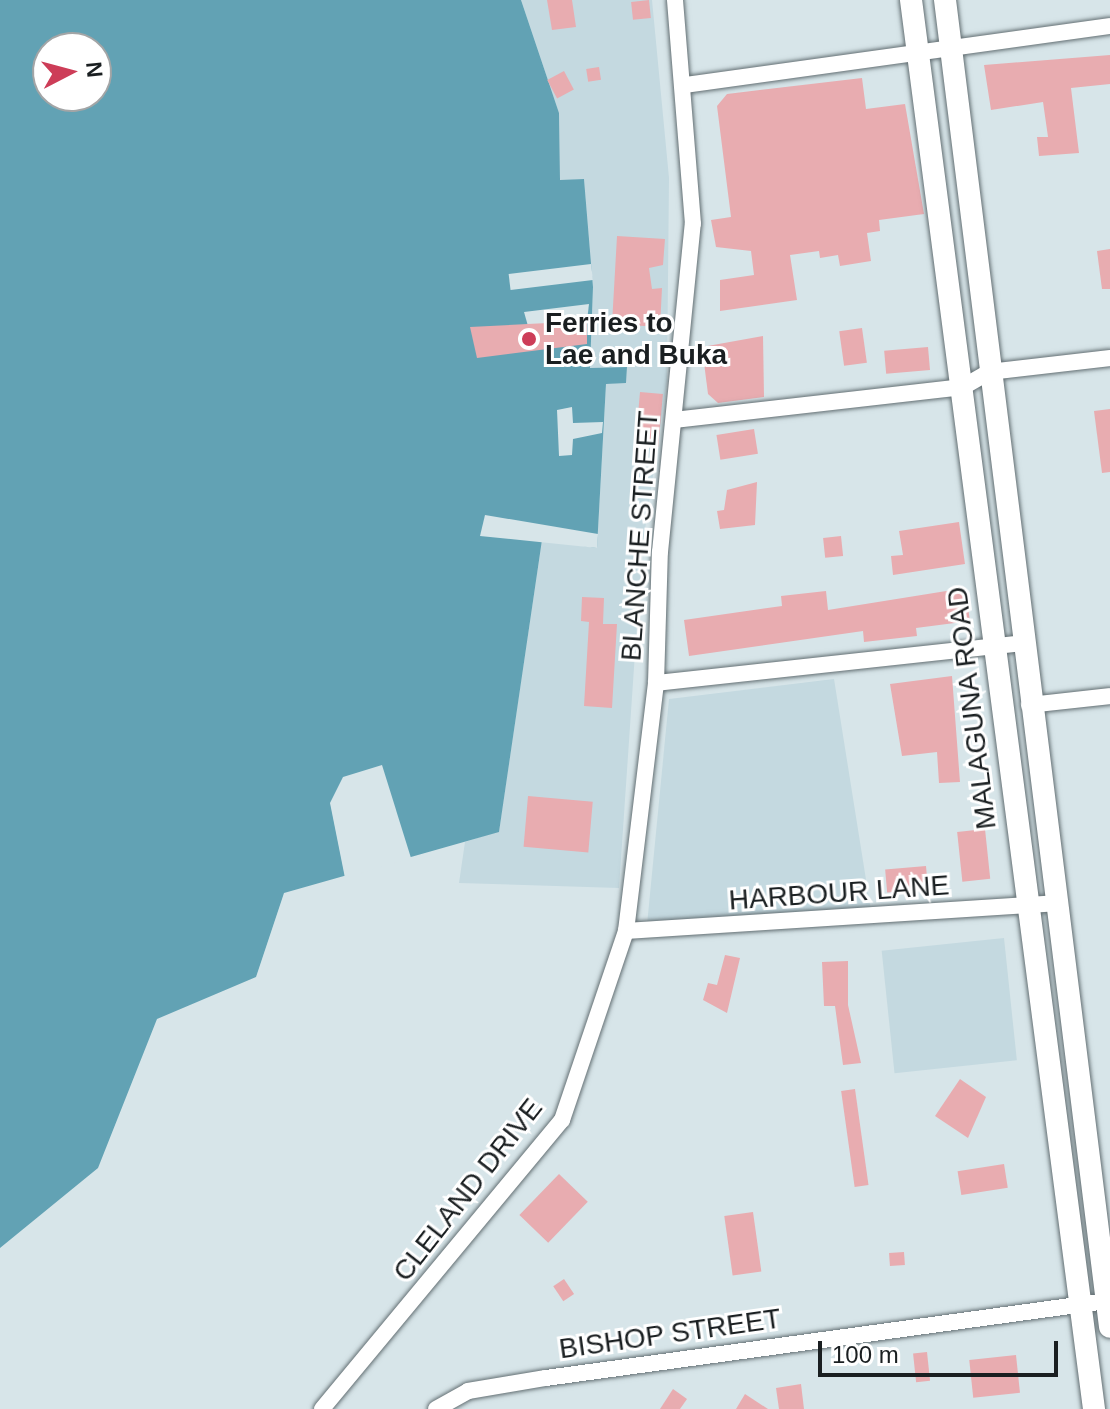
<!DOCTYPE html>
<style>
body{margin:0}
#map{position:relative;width:1110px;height:1409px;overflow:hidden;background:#d7e5e9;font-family:Arial,sans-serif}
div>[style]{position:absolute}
.built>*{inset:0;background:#c4d9e0;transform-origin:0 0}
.water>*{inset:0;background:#62a2b4}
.pier>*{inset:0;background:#d7e5e9;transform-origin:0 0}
.building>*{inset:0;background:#e8acb0;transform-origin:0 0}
.roads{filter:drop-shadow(0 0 2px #636f73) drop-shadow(0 0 2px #636f73)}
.street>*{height:16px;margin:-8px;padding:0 8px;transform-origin:8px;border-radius:8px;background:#fff}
.secondary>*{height:22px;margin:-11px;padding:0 11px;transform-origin:11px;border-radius:11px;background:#fff}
.dots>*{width:22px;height:22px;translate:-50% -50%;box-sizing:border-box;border:4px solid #fff;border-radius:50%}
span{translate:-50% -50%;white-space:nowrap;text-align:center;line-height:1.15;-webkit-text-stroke:6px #fff;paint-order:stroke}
.poi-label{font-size:28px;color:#1a1f21;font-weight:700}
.left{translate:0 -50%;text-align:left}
.street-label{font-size:28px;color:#1a1f21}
.north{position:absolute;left:32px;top:32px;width:80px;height:80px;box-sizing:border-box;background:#fff;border:2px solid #a3a5a6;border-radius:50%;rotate:84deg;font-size:22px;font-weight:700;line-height:32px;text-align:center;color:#1a1f21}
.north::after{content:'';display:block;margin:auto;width:28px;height:36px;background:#cd3d58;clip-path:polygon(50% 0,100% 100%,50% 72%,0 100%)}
.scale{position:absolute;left:818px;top:1341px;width:240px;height:36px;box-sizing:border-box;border:4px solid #1a1f21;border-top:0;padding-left:10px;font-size:24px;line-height:28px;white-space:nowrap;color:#1a1f21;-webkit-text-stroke:6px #fff;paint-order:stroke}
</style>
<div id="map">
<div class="built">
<div style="clip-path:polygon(521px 0,652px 0,669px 178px,667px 381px,642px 550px,619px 888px,459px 883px,465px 842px,499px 831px,542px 540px,597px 548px,606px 384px,626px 382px,627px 367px,590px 368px,593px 287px,584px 179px,560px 181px,559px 113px)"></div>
<div style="clip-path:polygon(834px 679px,871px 911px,647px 925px,669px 699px)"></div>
<div style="left:1004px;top:938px;width:123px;height:123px;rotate:84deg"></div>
</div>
<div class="water">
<div style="clip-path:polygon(evenodd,0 0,521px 0,559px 113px,560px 180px,584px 179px,593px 287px,590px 368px,627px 367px,626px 383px,606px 384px,597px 548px,542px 540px,499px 832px,284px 893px,256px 977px,157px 1019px,98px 1168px,0 1248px,0 0,48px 48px,96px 48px,96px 96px,48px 96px,48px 48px)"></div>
</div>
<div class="pier">
<div style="left:591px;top:264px;width:16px;height:83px;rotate:83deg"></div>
<div style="clip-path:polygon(589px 304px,587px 321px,528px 326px,524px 312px)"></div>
<div style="clip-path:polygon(572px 407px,573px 423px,603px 422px,602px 433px,573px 439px,572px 455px,559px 456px,557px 410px)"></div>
<div style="clip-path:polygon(485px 515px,598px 534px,597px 548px,480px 536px)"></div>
<div style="clip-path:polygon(382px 765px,411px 858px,345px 878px,330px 803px,343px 777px)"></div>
</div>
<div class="building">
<div style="clip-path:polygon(547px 0,572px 0,576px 27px,552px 30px)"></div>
<div style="left:649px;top:0;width:18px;height:18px;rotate:84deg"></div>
<div style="clip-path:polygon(1110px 55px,1110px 84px,1071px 88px,1079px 153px,1039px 156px,1037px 137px,1048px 137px,1043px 102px,991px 110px,984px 65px)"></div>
<div style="left:599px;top:67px;width:13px;height:13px;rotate:81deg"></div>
<div style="left:564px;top:71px;width:21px;height:19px;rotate:62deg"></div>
<div style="clip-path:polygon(862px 78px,866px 109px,905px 104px,924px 214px,879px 220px,880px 231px,867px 233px,871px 261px,840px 266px,838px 255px,820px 258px,819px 251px,790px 255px,797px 300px,720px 311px,720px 280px,754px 275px,751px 251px,716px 247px,711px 220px,731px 217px,717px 106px,727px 94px)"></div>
<div style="clip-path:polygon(617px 236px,665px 239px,663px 265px,649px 268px,652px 289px,662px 288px,660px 327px,612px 324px)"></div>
<div style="clip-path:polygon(1110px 249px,1110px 289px,1102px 289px,1097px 251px)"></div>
<div style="clip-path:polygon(587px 321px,587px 344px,477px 358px,470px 327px)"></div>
<div style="left:862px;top:328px;width:35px;height:23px;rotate:82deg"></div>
<div style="clip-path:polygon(763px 336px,764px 397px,718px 403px,708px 394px,702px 347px)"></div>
<div style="left:928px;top:347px;width:23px;height:44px;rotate:85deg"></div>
<div style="left:640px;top:392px;width:23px;height:53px;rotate:5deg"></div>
<div style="clip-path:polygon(1110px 409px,1110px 472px,1102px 473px,1094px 411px)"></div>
<div style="left:754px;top:429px;width:25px;height:38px;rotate:81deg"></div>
<div style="clip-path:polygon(757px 482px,755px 525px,720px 529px,717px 511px,724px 510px,727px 490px)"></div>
<div style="clip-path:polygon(959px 522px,965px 564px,893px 575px,891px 556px,903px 555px,899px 531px)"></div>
<div style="left:841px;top:536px;width:20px;height:18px;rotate:84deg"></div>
<div style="clip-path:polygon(965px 588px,970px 621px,916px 628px,917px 636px,864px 642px,863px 631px,689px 656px,684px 620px,782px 606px,781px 596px,826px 591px,828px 610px)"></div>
<div style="clip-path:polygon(582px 597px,604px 598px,603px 624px,617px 624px,612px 708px,584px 706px,589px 622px,581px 621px)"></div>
<div style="clip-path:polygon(952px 676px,960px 782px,939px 783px,937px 752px,902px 756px,890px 684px)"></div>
<div style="left:528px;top:796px;width:65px;height:51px;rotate:5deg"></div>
<div style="left:985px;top:829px;width:50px;height:28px;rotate:84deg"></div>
<div style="left:926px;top:866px;width:23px;height:41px;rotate:85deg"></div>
<div style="clip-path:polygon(725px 955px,740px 958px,727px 1013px,703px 1000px,708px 983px,717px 985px)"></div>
<div style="clip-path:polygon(848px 961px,848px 1005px,861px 1063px,843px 1065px,835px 1006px,824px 1006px,822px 962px)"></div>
<div style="clip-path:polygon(960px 1079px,986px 1097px,968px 1138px,935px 1116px)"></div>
<div style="left:855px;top:1089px;width:97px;height:14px;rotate:82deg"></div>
<div style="left:1004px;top:1164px;width:24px;height:47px;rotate:81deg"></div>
<div style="left:559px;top:1174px;width:40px;height:57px;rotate:44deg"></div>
<div style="left:753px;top:1212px;width:60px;height:29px;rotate:82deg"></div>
<div style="left:904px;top:1252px;width:13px;height:15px;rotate:86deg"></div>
<div style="left:564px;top:1279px;width:18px;height:13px;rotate:56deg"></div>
<div style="left:927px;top:1352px;width:29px;height:14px;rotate:84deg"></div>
<div style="left:1016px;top:1355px;width:38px;height:47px;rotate:84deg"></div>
<div style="clip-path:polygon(801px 1384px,804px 1409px,779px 1409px,776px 1388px)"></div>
<div style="clip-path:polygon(673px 1389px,687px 1399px,680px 1409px,660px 1409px)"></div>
<div style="clip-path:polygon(745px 1394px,768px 1409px,736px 1409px)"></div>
</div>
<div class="roads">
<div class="street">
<div style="left:685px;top:85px;width:429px;rotate:-7.9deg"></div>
<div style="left:674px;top:420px;width:291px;rotate:-6.5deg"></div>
<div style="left:963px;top:387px;width:30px;rotate:-30deg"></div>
<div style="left:989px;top:372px;width:122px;rotate:-6.6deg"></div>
<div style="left:656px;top:683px;width:368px;rotate:-6.2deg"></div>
<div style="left:1029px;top:705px;width:81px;rotate:-6.3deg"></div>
<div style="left:626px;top:931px;width:430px;rotate:-3.7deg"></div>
<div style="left:322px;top:1409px;width:376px;rotate:-50.3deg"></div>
<div style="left:562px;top:1120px;width:200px;rotate:-71.3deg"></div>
<div style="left:626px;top:931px;width:250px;rotate:-83.1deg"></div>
<div style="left:656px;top:683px;width:131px;rotate:-88.3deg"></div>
<div style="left:660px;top:552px;width:330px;rotate:-84.3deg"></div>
<div style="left:693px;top:224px;width:225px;rotate:-94.6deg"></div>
<div style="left:436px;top:1409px;width:37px;rotate:-29deg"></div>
<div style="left:468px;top:1391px;width:79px;rotate:-9.5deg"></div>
<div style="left:546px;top:1378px;width:566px;rotate:-7.82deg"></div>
</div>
<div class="secondary">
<div style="left:911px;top:0;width:1421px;rotate:82.6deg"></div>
<div style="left:945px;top:0;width:1337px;rotate:82.91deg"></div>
</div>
</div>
<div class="dots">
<div style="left:529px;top:339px;background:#cd3d58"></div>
</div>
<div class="poi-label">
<span class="left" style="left:545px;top:339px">Ferries to<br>Lae and Buka</span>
</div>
<div class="street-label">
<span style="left:640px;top:536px;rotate:-86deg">BLANCHE STREET</span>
<span style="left:972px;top:708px;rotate:-97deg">MALAGUNA ROAD</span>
<span style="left:839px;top:893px;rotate:-4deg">HARBOUR LANE</span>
<span style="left:468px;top:1190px;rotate:-52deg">CLELAND DRIVE</span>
<span style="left:670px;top:1334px;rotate:-8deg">BISHOP STREET</span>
</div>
<div class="north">N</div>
<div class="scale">100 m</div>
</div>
